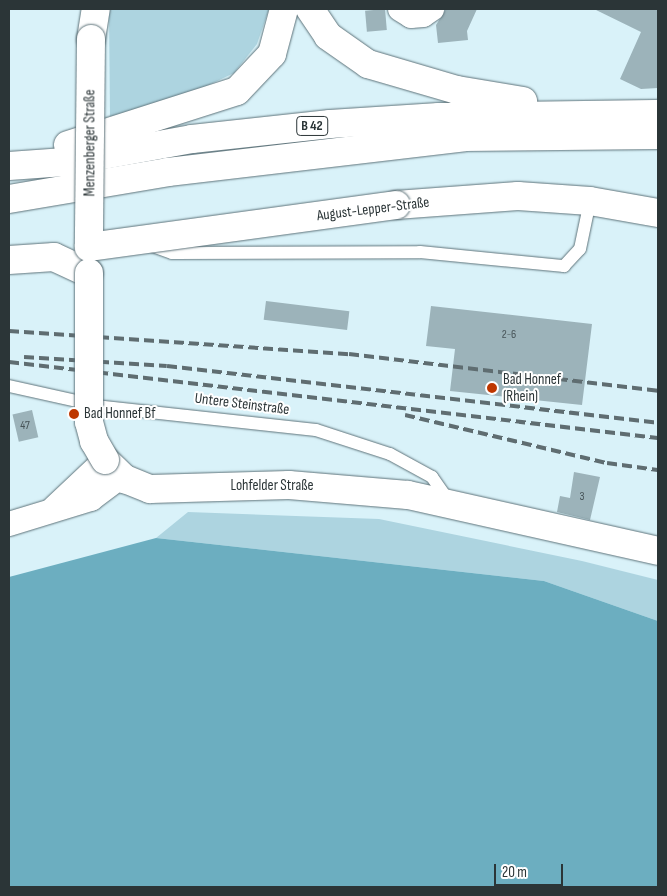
<!DOCTYPE html>
<meta charset="utf-8">
<style>
body{margin:0}
#map{position:relative;width:667px;height:896px;overflow:hidden;background:#d9f2f9;font-family:"Sofia Sans Condensed",sans-serif}
div>[style]{position:absolute}
.green>*{inset:0;background:#add4e0}
.water>*{inset:0;background:#6caec0}
.building>*{inset:0;background:#9cb3ba;transform-origin:0 0}
.roads{filter:drop-shadow(0 0 1px #5e737a) drop-shadow(0 0 1px #5e737a)}
.lane>*{height:12px;margin:-6px;padding:0 6px;transform-origin:6px;border-radius:6px;background:#fff}
.street>*{height:24px;margin:-12px;padding:0 12px;transform-origin:12px;border-radius:12px;background:#fff}
.secondary>*{height:28px;margin:-14px;padding:0 14px;transform-origin:14px;border-radius:14px;background:#fff}
.highway>*{height:28px;margin:-14px;padding:0 14px;transform-origin:14px;border-radius:14px;background:#fff}
.rail>*{height:4px;margin-top:-2px;transform-origin:0;background:repeating-linear-gradient(90deg,#5f6d71 0 10px,transparent 0 15px)}
.bridges{filter:drop-shadow(0 0 1px #5e737a) drop-shadow(0 0 1px #5e737a)}
.secondary-bridge>*{height:28px;margin:-14px;padding:0 14px;transform-origin:14px;border-radius:14px;background:#fff}
.dots>*{width:14px;height:14px;translate:-50% -50%;box-sizing:border-box;border:2px solid #fff;border-radius:50%}
span{translate:-50% -50%;white-space:nowrap;text-align:center;line-height:1.15;-webkit-text-stroke:4px #fff;paint-order:stroke}
.number-label{font-size:12px;color:#475458}
.number-label span{-webkit-text-stroke-width:0}
.shield-label span{padding:1px 4px;background:#fff;border:1px solid;border-radius:4px;-webkit-text-stroke-width:0}
.shield-label{font-size:14px;color:#2b3537;font-weight:700}
.street-label{font-size:15px;color:#2b3537}
.poi-label{font-size:15px;color:#2b3537}
.left{translate:0 -50%;text-align:left}
.frame{position:absolute;inset:0;border:10px solid #2b3537;pointer-events:none}
.scale{position:absolute;left:494px;top:864px;width:69px;height:22px;box-sizing:border-box;border:2px solid #2b3537;border-top:0;padding-left:6px;font-size:15px;line-height:18px;white-space:nowrap;color:#2b3537;-webkit-text-stroke:4px #fff;paint-order:stroke}
</style>
<div id="map">
<div class="green">
<div style="clip-path:polygon(109px 9px,269px 9px,257px 44px,234px 73px,194px 92px,110px 118px)"></div>
<div style="clip-path:polygon(188px 512px,379px 519px,582px 561px,658px 580px,658px 621px,544px 581px,156px 538px)"></div>
</div>
<div class="water">
<div style="clip-path:polygon(156px 538px,544px 581px,658px 621px,658px 887px,9px 887px,9px 577px)"></div>
</div>
<div class="building">
<div style="left:385px;top:9px;width:21px;height:20px;rotate:85deg"></div>
<div style="clip-path:polygon(446px 9px,477px 9px,467px 31px,468px 40px,438px 43px,436px 25px)"></div>
<div style="clip-path:polygon(594px 9px,658px 9px,658px 88px,641px 89px,620px 79px,641px 32px)"></div>
<div style="left:266px;top:301px;width:84px;height:19px;rotate:7deg"></div>
<div style="clip-path:polygon(431px 306px,592px 324px,582px 405px,450px 391px,455px 349px,426px 346px)"></div>
<div style="left:32px;top:410px;width:28px;height:20px;rotate:77deg"></div>
<div style="clip-path:polygon(574px 472px,600px 477px,590px 520px,557px 512px,560px 496px,570px 498px)"></div>
</div>
<div class="roads">
<div class="lane">
<div style="left:150px;top:245px;width:23px;rotate:20deg"></div>
<div style="left:172px;top:253px;width:248px;rotate:-0.2deg"></div>
<div style="left:420px;top:252px;width:145px;rotate:5.6deg"></div>
<div style="left:564px;top:266px;width:23px;rotate:-47deg"></div>
<div style="left:580px;top:249px;width:49px;rotate:-78.2deg"></div>
<div style="left:9px;top:386px;width:97px;rotate:12.5deg"></div>
<div style="left:104px;top:407px;width:213px;rotate:6.2deg"></div>
<div style="left:316px;top:430px;width:78px;rotate:18deg"></div>
<div style="left:390px;top:454px;width:48px;rotate:28.7deg"></div>
<div style="left:432px;top:477px;width:28px;rotate:55deg"></div>
</div>
<div class="street">
<div style="left:400px;top:9px;width:13px;rotate:32deg"></div>
<div style="left:411px;top:16px;width:12px;rotate:-5deg"></div>
<div style="left:423px;top:15px;width:11px;rotate:-34deg"></div>
<div style="left:54px;top:508px;width:70px;rotate:-43.3deg"></div>
<div style="left:9px;top:524px;width:86px;rotate:-17deg"></div>
<div style="left:91px;top:499px;width:38px;rotate:-37deg"></div>
</div>
<div class="secondary">
<div style="left:91px;top:39px;width:30px;rotate:-81deg"></div>
<div style="left:396px;top:205px;width:122px;rotate:-4.2deg"></div>
<div style="left:518px;top:196px;width:72px;rotate:4deg"></div>
<div style="left:590px;top:201px;width:69px;rotate:10deg"></div>
<div style="left:105px;top:460px;width:28px;rotate:44deg"></div>
<div style="left:125px;top:479px;width:27px;rotate:22deg"></div>
<div style="left:150px;top:489px;width:139px;rotate:-1.6deg"></div>
<div style="left:289px;top:485px;width:119px;rotate:4.8deg"></div>
<div style="left:408px;top:495px;width:256px;rotate:12.6deg"></div>
</div>
<div class="highway">
<div style="left:310px;top:9px;width:32px;rotate:56deg"></div>
<div style="left:328px;top:36px;width:49px;rotate:35deg"></div>
<div style="left:368px;top:64px;width:93px;rotate:16.3deg"></div>
<div style="left:457px;top:90px;width:67px;rotate:9.5deg"></div>
<div style="left:68px;top:145px;width:177px;rotate:-17.7deg"></div>
<div style="left:237px;top:91px;width:51px;rotate:-46.6deg"></div>
<div style="left:272px;top:54px;width:47px;rotate:-75.1deg"></div>
<div style="left:9px;top:166px;width:56px;rotate:-4.1deg"></div>
<div style="left:65px;top:162px;width:129px;rotate:-10.3deg"></div>
<div style="left:192px;top:139px;width:139px;rotate:-6.2deg"></div>
<div style="left:330px;top:124px;width:109px;rotate:-3.7deg"></div>
<div style="left:439px;top:117px;width:219px;rotate:-0.8deg"></div>
<div style="left:9px;top:199px;width:161px;rotate:-9.6deg"></div>
<div style="left:168px;top:172px;width:298px;rotate:-6.7deg"></div>
<div style="left:464px;top:137px;width:194px;rotate:-0.6deg"></div>
<div style="left:9px;top:260px;width:45px;rotate:-3.8deg"></div>
<div style="left:54px;top:257px;width:38px;rotate:25deg"></div>
</div>
</div>
<div class="rail">
<div style="left:9px;top:331px;width:341px;rotate:3.9deg"></div>
<div style="left:349px;top:354px;width:311px;rotate:6.8deg"></div>
<div style="left:24px;top:357px;width:143px;rotate:3.6deg"></div>
<div style="left:167px;top:366px;width:494px;rotate:6.6deg"></div>
<div style="left:9px;top:362px;width:653px;rotate:6.68deg"></div>
<div style="left:405px;top:415px;width:208px;rotate:13.4deg"></div>
<div style="left:607px;top:463px;width:51px;rotate:7.8deg"></div>
</div>
<div class="bridges">
<div class="secondary-bridge">
<div style="left:91px;top:39px;width:208px;rotate:90.6deg"></div>
<div style="left:89px;top:247px;width:310px;rotate:-7.8deg"></div>
<div style="left:89px;top:273px;width:149px;rotate:90deg"></div>
<div style="left:89px;top:422px;width:20px;rotate:75deg"></div>
<div style="left:94px;top:441px;width:22px;rotate:60deg"></div>
</div>
</div>
<div class="dots">
<div style="left:492px;top:388px;background:#be3700"></div>
<div style="left:74px;top:414px;background:#be3700"></div>
</div>
<div class="number-label">
<span style="left:509px;top:335px">2-6</span>
<span style="left:25px;top:426px">47</span>
<span style="left:582px;top:497px">3</span>
</div>
<div class="shield-label">
<span style="left:312px;top:126px">B 42</span>
</div>
<div class="street-label">
<span style="left:90px;top:143px;rotate:-90deg">Menzenberger Straße</span>
<span style="left:373px;top:209px;rotate:-7deg">August-Lepper-Straße</span>
<span style="left:242px;top:404px;rotate:7deg">Untere Steinstraße</span>
<span style="left:272px;top:486px">Lohfelder Straße</span>
</div>
<div class="poi-label">
<span class="left" style="left:503px;top:388px">Bad Honnef<br>(Rhein)</span>
<span class="left" style="left:84px;top:414px">Bad Honnef Bf</span>
</div>
<div class="frame"></div>
<div class="scale">20 m</div>
</div>
